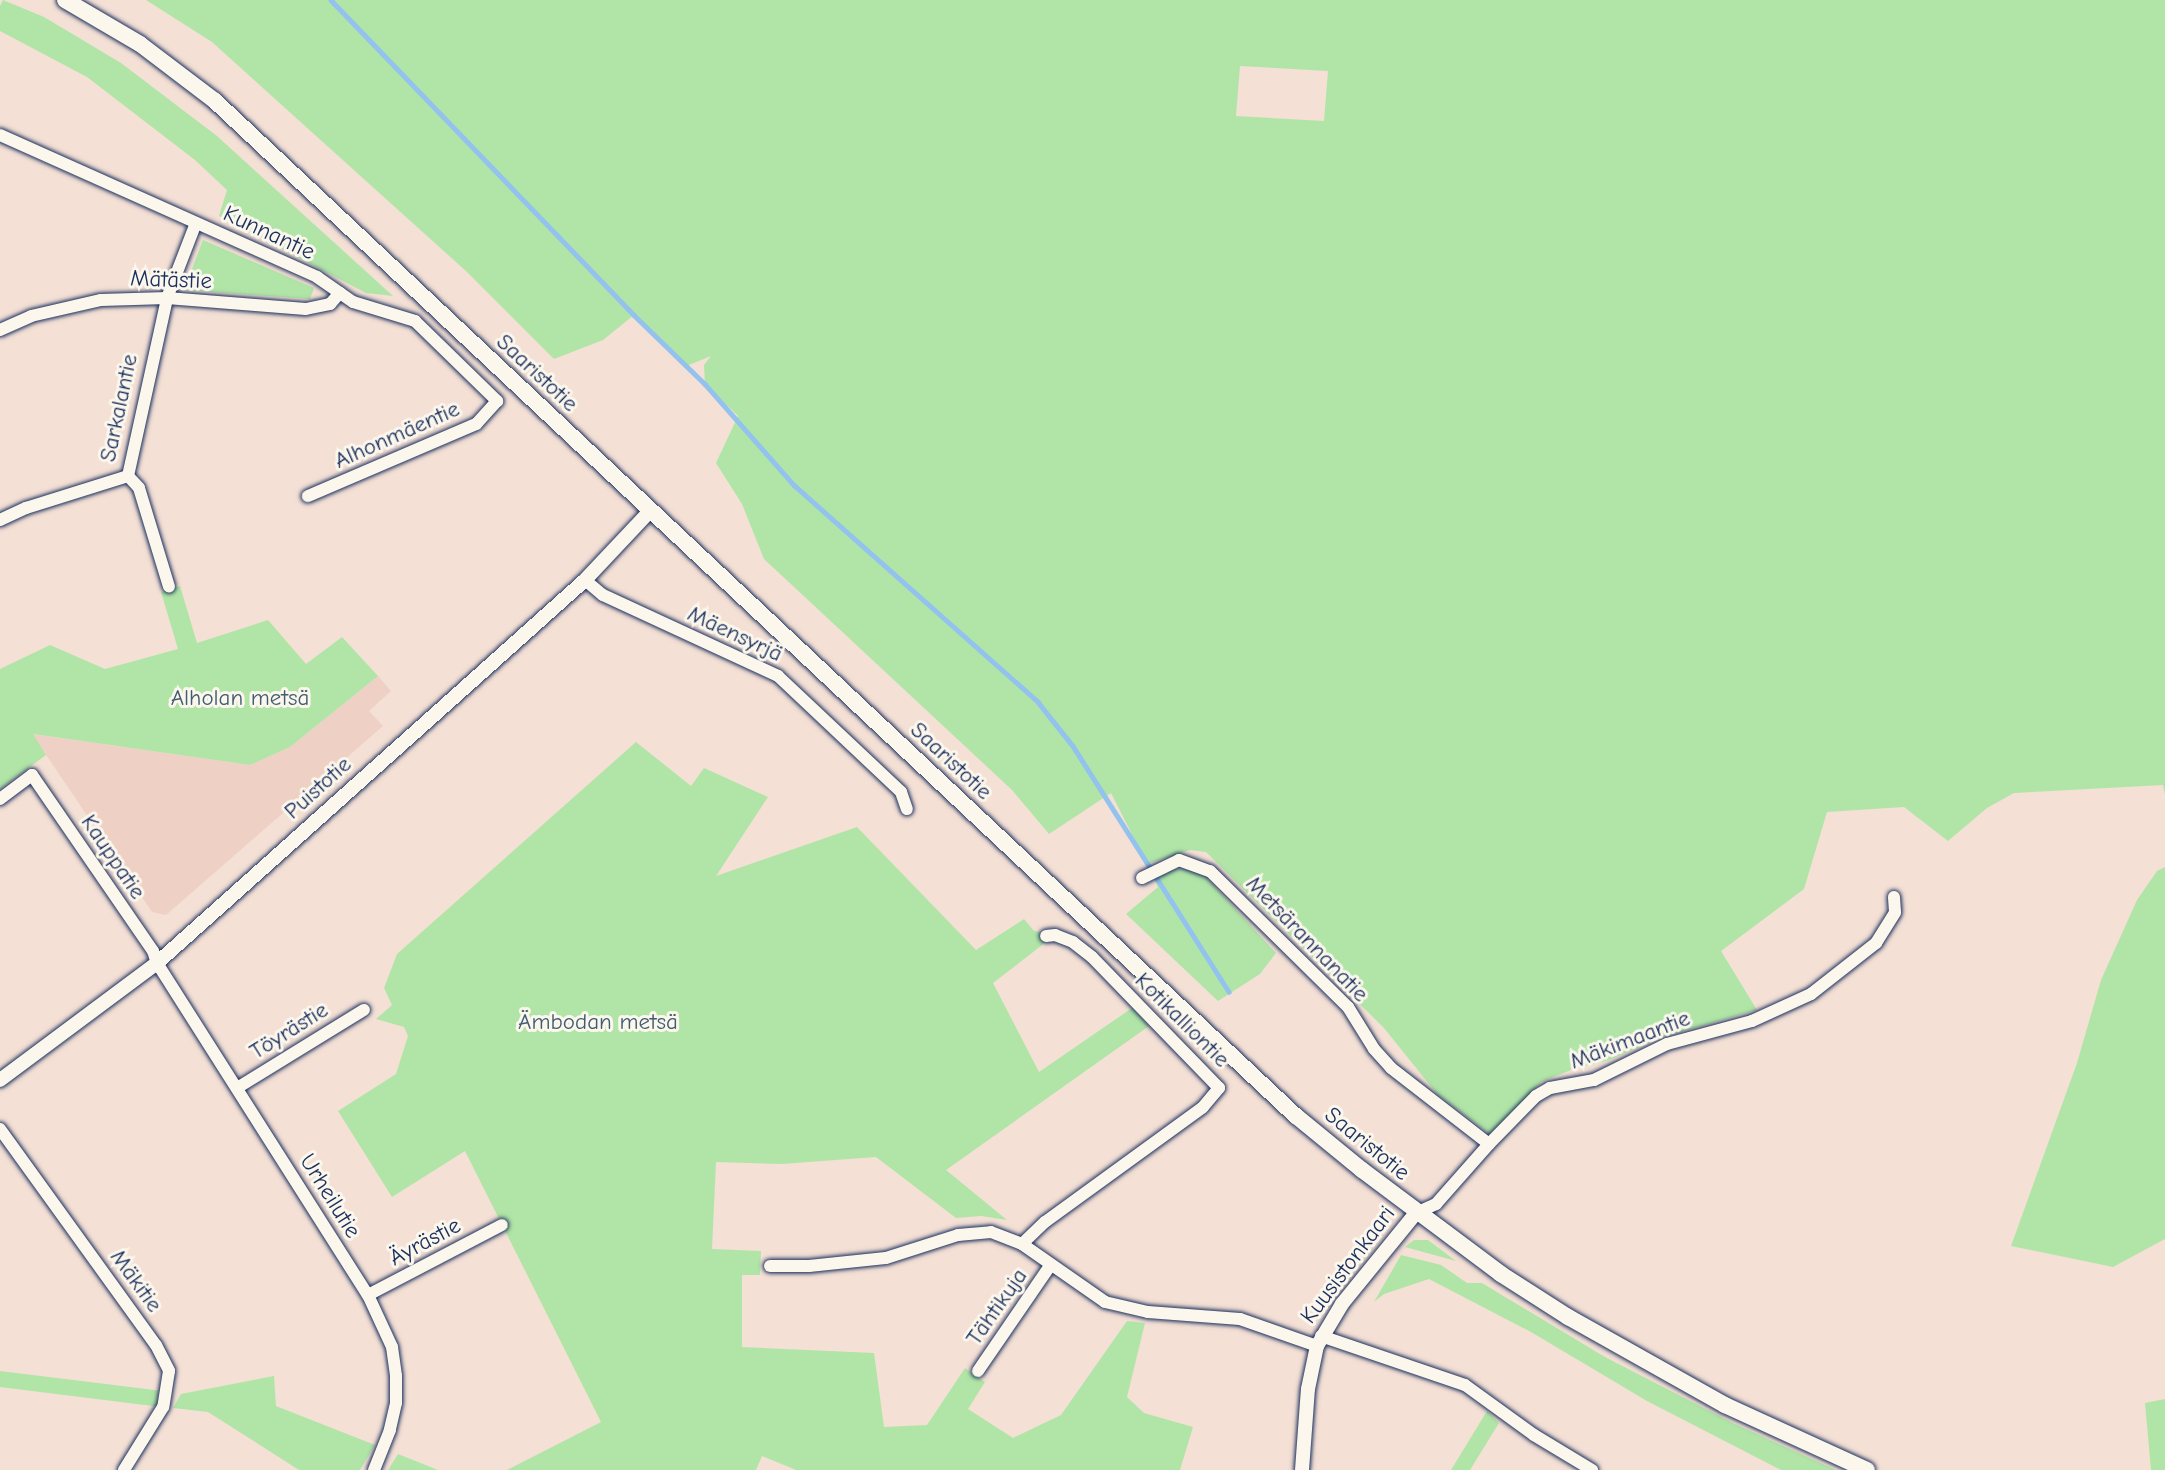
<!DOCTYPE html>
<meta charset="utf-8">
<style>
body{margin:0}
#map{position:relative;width:2165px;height:1470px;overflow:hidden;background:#f4e0d5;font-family:"Comic Neue",sans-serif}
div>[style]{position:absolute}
.built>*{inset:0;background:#efd0c5}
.green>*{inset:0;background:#b1e5a7;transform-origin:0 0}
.stream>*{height:4.5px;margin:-2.25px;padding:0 2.25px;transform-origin:2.25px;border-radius:2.25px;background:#93c2ee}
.roads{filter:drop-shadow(0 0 2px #1b2f5e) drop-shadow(0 0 2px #1b2f5e)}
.minor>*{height:12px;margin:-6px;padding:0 6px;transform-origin:6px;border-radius:6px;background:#fbf7ec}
.tertiary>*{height:14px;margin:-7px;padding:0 7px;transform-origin:7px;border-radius:7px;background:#fbf7ec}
.secondary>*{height:16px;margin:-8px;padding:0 8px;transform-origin:8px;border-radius:8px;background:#fbf7ec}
span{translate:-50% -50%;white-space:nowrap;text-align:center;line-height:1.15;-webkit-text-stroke:6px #fbf7ec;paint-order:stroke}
.street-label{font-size:23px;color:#1b2f5e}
.park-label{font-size:23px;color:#405c70}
</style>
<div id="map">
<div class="built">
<div style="clip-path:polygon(378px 676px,391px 691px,369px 711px,383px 726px,166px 915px,152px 912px,32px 734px,250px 765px,290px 747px)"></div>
</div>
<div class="green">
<div style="clip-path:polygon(3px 0,44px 17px,121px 63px,217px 136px,393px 296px,366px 293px,219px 216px,227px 190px,195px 160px,87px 77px,0 31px,0 6px)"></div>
<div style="clip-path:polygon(evenodd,146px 0,2165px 0,2165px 795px,2163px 785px,2014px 793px,1987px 808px,1948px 841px,1904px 807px,1827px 812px,1804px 889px,1721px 951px,1757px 1010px,1663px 1037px,1609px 1060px,1571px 1070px,1541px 1082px,1491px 1135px,1437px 1094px,1384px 1028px,1206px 852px,1190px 850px,1147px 864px,1111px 793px,1049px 834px,1012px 790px,764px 559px,742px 504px,716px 463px,738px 416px,705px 384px,704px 365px,711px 356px,684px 367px,634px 315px,603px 340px,554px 359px,467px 272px,212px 42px,146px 0,1240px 66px,1328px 71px,1324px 121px,1236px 116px,1240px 66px)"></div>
<div style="clip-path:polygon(203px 240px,314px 288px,310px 299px,184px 290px)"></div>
<div style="clip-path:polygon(180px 586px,197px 643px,268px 620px,306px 664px,342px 637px,378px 676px,290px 747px,250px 765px,33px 734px,46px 755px,0 789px,0 669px,50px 645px,105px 669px,178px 649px,161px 592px)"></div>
<div style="clip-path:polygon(636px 742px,691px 786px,704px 768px,768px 797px,716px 876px,857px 827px,976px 950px,1024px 919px,1034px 931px,1055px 935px,993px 983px,1039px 1072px,1132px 1008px,1149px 1026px,946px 1170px,1007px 1220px,981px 1216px,956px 1218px,876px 1157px,782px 1164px,716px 1162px,712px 1249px,761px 1251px,760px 1275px,742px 1275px,742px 1347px,874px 1353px,884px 1427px,927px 1425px,965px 1368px,985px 1382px,968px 1409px,1013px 1438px,1061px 1415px,1127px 1321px,1145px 1323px,1127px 1397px,1144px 1413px,1193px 1427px,1180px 1470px,796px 1470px,762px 1456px,756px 1470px,507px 1470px,601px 1422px,465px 1151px,392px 1197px,338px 1111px,396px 1074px,408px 1036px,404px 1027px,376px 1019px,392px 1005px,384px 988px,397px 954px)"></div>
<div style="clip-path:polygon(2165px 867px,2165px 1239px,2113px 1267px,2011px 1246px,2077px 1063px,2101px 980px,2137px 900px,2157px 871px)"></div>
<div style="clip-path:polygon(1172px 869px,1189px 869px,1205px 876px,1276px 953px,1260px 974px,1218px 1001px,1126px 914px,1158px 887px,1153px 877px)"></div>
<div style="clip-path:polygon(1414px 1240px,1428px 1240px,1456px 1261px,1405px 1247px)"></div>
<div style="clip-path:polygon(1401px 1255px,1441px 1265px,1467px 1283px,1482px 1283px,1605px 1357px,1733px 1423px,1836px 1470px,1781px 1470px,1647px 1401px,1531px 1332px,1429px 1279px,1384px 1294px,1374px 1302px)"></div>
<div style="left:0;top:1371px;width:160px;height:16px;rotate:7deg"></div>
<div style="clip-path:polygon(274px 1376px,276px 1406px,375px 1445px,360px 1470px,299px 1470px,208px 1412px,173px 1408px,181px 1394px)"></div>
<div style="clip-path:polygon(2165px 1399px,2165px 1470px,2151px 1470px,2145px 1403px)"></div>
<div style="clip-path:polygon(1487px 1411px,1499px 1423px,1470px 1470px,1451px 1470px)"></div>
<div style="clip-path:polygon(398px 1454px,438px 1470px,388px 1470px)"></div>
</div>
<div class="stream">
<div style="left:331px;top:0;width:437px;rotate:46.1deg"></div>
<div style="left:634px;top:315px;width:99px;rotate:44.2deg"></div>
<div style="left:705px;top:384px;width:135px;rotate:48.6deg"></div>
<div style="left:794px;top:485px;width:327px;rotate:41.6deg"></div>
<div style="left:1038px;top:702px;width:56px;rotate:51.5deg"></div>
<div style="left:1073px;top:746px;width:291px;rotate:57.6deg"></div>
</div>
<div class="roads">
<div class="minor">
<div style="left:0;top:135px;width:347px;rotate:24.1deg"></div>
<div style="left:317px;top:277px;width:44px;rotate:34.8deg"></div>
<div style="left:353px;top:302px;width:65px;rotate:17deg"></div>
<div style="left:415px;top:321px;width:115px;rotate:44.3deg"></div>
<div style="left:497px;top:401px;width:31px;rotate:132deg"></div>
<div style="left:476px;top:424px;width:183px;rotate:156.8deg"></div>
<div style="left:0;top:330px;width:34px;rotate:-24deg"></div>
<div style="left:31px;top:316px;width:72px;rotate:-12.9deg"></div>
<div style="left:101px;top:300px;width:66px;rotate:-1.7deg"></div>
<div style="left:167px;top:298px;width:139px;rotate:4.5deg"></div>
<div style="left:306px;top:309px;width:25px;rotate:-12deg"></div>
<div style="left:330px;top:304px;width:15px;rotate:-48deg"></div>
<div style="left:128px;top:476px;width:16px;rotate:47deg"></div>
<div style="left:139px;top:488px;width:103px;rotate:73.1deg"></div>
<div style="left:0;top:520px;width:29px;rotate:-25deg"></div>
<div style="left:26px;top:508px;width:107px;rotate:-17.4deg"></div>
<div style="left:128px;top:476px;width:182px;rotate:-77.6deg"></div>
<div style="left:167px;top:298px;width:80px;rotate:-68.9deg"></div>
<div style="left:585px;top:580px;width:23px;rotate:40deg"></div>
<div style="left:603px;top:595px;width:193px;rotate:24.8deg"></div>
<div style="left:778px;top:676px;width:169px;rotate:43.3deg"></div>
<div style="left:901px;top:792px;width:18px;rotate:71deg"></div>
<div style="left:0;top:799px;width:40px;rotate:-37deg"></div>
<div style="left:32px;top:775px;width:214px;rotate:55.5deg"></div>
<div style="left:153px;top:951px;width:13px;rotate:72deg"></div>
<div style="left:157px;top:963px;width:393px;rotate:57.6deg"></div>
<div style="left:368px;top:1295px;width:57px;rotate:65.2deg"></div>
<div style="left:392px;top:1347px;width:29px;rotate:82deg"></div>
<div style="left:396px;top:1376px;width:27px;rotate:90deg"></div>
<div style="left:396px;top:1403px;width:28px;rotate:103deg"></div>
<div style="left:390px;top:1430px;width:43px;rotate:111.8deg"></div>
<div style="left:1142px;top:878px;width:41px;rotate:-25.9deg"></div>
<div style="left:1179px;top:860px;width:33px;rotate:20deg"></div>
<div style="left:1210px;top:871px;width:194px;rotate:44.6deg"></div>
<div style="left:1348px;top:1007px;width:49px;rotate:58.2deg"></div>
<div style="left:1374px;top:1049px;width:25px;rotate:48deg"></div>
<div style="left:1391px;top:1068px;width:124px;rotate:37.8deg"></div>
<div style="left:237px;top:1088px;width:149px;rotate:-31.6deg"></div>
<div style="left:0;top:1129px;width:266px;rotate:54.2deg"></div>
<div style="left:156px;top:1345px;width:29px;rotate:63deg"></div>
<div style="left:169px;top:1371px;width:36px;rotate:99deg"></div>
<div style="left:163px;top:1407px;width:74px;rotate:121.8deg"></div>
<div style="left:1416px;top:1213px;width:22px;rotate:-24deg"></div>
<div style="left:1436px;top:1204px;width:80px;rotate:-48.5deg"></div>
<div style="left:1489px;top:1144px;width:67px;rotate:-45.6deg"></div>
<div style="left:1536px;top:1096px;width:16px;rotate:-30deg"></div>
<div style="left:1550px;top:1088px;width:45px;rotate:-10.3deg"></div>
<div style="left:1594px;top:1080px;width:81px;rotate:-26.3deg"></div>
<div style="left:1667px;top:1044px;width:88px;rotate:-15.1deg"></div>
<div style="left:1752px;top:1021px;width:65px;rotate:-24.6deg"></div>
<div style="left:1811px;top:994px;width:83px;rotate:-38.1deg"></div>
<div style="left:1876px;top:943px;width:36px;rotate:-58deg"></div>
<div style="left:1895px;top:912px;width:15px;rotate:-94deg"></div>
<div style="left:1022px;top:1244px;width:32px;rotate:-44deg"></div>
<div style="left:1045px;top:1222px;width:195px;rotate:-36deg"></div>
<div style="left:1203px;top:1107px;width:25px;rotate:-50deg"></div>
<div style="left:1219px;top:1088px;width:182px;rotate:-134.1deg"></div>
<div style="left:1092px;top:957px;width:24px;rotate:-142deg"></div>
<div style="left:1073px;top:942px;width:19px;rotate:-159deg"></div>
<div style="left:1055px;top:935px;width:9px;rotate:174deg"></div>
<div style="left:770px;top:1266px;width:39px"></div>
<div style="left:809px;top:1266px;width:77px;rotate:-5.9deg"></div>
<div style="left:886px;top:1258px;width:76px;rotate:-17.7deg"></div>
<div style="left:958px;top:1235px;width:33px;rotate:-5deg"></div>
<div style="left:991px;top:1232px;width:33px;rotate:21deg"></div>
<div style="left:1022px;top:1244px;width:101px;rotate:34.9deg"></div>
<div style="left:1105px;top:1302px;width:44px;rotate:13.1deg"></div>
<div style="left:1148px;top:1312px;width:92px;rotate:4.4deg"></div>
<div style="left:1240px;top:1319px;width:82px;rotate:19.3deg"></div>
<div style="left:368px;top:1295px;width:151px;rotate:-27.6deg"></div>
<div style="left:1321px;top:1336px;width:152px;rotate:18.8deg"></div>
<div style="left:1465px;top:1385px;width:85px;rotate:35.9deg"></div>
<div style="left:1534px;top:1435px;width:68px;rotate:31.1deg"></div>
<div style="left:978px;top:1371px;width:127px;rotate:-55.6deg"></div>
</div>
<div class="tertiary">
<div style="left:0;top:1080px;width:196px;rotate:-36.7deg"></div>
<div style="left:157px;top:963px;width:574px;rotate:-41.82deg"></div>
<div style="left:585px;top:580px;width:96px;rotate:-46.7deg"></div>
<div style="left:1302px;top:1470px;width:81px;rotate:-85.8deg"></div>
<div style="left:1308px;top:1389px;width:44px;rotate:-78.2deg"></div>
<div style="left:1317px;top:1346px;width:49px;rotate:-59.2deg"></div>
<div style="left:1342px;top:1304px;width:117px;rotate:-50.9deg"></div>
</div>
<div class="secondary">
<div style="left:65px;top:0;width:87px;rotate:30.4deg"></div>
<div style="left:140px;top:44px;width:94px;rotate:37.2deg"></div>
<div style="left:215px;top:101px;width:1483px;rotate:43.2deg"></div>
<div style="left:1296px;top:1116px;width:85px;rotate:39.3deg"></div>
<div style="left:1362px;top:1170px;width:174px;rotate:36.8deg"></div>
<div style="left:1501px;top:1274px;width:80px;rotate:32.7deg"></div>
<div style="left:1568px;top:1317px;width:180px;rotate:29.3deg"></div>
<div style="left:1725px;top:1405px;width:156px;rotate:24.6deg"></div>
</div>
</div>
<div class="street-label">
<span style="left:269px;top:233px;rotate:25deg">Kunnantie</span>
<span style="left:171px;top:280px;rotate:2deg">Mätästie</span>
<span style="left:537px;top:373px;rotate:43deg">Saaristotie</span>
<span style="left:119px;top:408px;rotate:-78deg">Sarkalantie</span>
<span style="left:397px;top:435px;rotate:-24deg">Alhonmäentie</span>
<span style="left:735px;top:634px;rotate:25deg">Mäensyrjä</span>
<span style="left:951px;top:761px;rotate:43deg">Saaristotie</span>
<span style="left:318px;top:788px;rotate:-42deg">Puistotie</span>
<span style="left:113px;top:857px;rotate:56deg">Kauppatie</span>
<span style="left:1307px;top:939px;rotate:46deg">Metsärannanatie</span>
<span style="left:1182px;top:1020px;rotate:45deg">Kotikalliontie</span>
<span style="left:289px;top:1031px;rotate:-32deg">Töyrästie</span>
<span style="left:1630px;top:1040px;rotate:-21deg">Mäkimaantie</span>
<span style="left:1367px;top:1144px;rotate:39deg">Saaristotie</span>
<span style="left:330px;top:1196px;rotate:58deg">Urheilutie</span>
<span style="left:425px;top:1242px;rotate:-28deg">Äyrästie</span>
<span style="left:1348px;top:1265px;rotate:-53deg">Kuusistonkaari</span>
<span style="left:136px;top:1281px;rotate:54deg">Mäkitie</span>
<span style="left:997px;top:1307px;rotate:-55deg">Tähtikuja</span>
</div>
<div class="park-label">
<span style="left:240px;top:698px">Alholan metsä</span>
<span style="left:598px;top:1022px">Ämbodan metsä</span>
</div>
</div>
